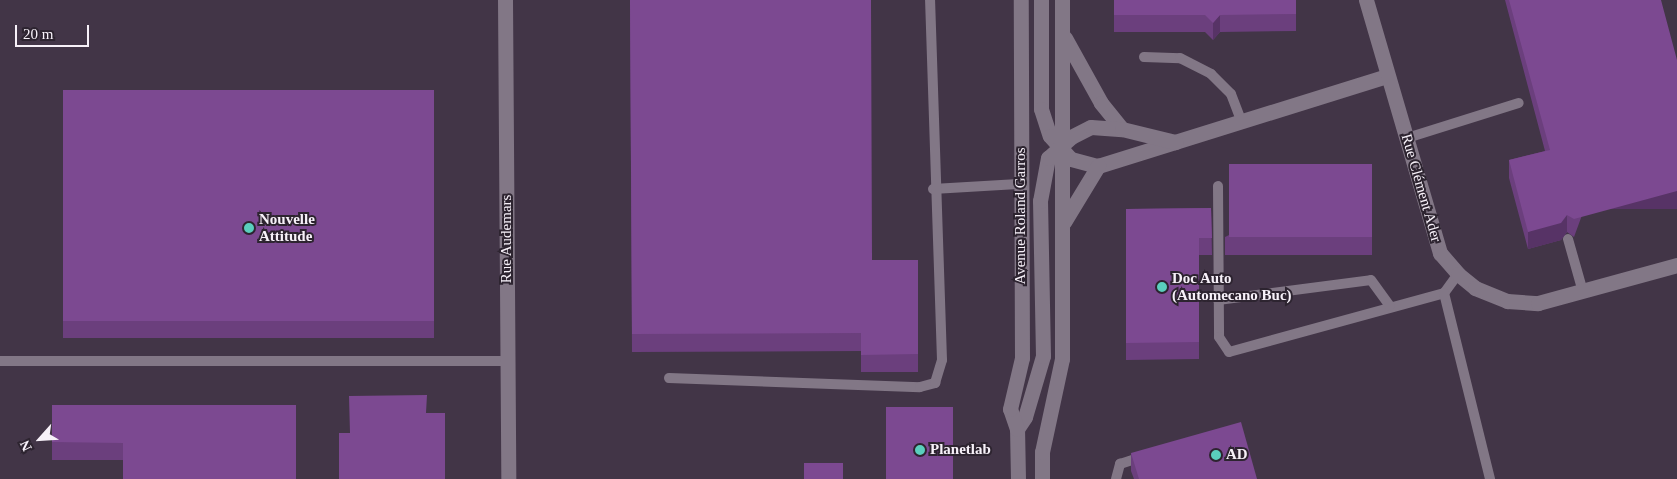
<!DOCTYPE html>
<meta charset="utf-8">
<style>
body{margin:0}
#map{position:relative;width:1677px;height:479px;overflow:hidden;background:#372e3b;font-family:"Times New Roman",serif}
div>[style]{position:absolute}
.built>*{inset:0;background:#423547;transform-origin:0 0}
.lane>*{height:10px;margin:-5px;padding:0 5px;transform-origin:5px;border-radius:5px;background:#827786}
.street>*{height:15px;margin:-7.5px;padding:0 7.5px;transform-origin:7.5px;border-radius:7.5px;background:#827786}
.wall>*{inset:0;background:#6b3f7d;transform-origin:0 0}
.shaded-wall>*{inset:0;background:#573366;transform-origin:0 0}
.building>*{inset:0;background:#7c4991;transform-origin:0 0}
.dots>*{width:14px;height:14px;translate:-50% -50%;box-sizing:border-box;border:2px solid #2d2430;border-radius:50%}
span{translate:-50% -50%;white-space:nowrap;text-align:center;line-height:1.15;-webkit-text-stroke:4px #2d2430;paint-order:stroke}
.street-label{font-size:15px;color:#f7f1f9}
.poi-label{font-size:15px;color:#f7f1f9;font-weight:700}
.left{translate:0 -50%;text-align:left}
.north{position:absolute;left:15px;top:414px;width:50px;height:50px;-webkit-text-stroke:4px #2d2430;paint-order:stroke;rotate:244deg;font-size:14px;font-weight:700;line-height:20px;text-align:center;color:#f7f1f9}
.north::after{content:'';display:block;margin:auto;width:18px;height:22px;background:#f7f1f9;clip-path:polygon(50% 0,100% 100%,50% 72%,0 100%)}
.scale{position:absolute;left:15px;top:25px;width:74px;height:22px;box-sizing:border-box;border:2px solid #f7f1f9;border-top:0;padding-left:6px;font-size:15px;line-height:18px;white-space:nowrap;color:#f7f1f9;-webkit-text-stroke:4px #2d2430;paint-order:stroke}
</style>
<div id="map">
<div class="built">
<div style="left:0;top:0;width:1677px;height:479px"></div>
</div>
<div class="lane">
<div style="left:1144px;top:57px;width:36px;rotate:2deg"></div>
<div style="left:1180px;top:58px;width:35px;rotate:27deg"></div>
<div style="left:1211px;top:74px;width:28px;rotate:45deg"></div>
<div style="left:1231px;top:94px;width:31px;rotate:69deg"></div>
<div style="left:1407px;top:138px;width:117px;rotate:-17.4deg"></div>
<div style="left:1218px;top:186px;width:151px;rotate:89.6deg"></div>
<div style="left:1219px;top:337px;width:18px;rotate:56deg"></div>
<div style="left:1229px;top:352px;width:223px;rotate:-15.3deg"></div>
<div style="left:933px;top:189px;width:87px;rotate:-3.3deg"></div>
<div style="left:1568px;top:239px;width:55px;rotate:74.2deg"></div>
<div style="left:1458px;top:274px;width:24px;rotate:126deg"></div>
<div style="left:1444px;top:293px;width:192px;rotate:76.1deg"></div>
<div style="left:1218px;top:300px;width:154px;rotate:-7.4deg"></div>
<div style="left:1371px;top:280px;width:32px;rotate:54deg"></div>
<div style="left:0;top:361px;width:507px"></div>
<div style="left:669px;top:378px;width:251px;rotate:2.1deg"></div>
<div style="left:920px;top:387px;width:16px;rotate:-15deg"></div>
<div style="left:935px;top:383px;width:24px;rotate:-73deg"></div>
<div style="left:942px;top:360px;width:360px;rotate:-91.9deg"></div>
<div style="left:1116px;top:479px;width:16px;rotate:-75deg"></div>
<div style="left:1120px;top:464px;width:25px;rotate:-18deg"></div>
</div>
<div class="street">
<div style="left:505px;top:0;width:479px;rotate:89.6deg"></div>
<div style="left:1041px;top:0;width:109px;rotate:90deg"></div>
<div style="left:1041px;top:109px;width:28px;rotate:72deg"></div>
<div style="left:1050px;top:136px;width:31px;rotate:48deg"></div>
<div style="left:1071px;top:159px;width:28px;rotate:15deg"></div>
<div style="left:1098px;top:166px;width:303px;rotate:-17.3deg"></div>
<div style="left:1366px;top:0;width:264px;rotate:73.7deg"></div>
<div style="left:1440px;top:253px;width:28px;rotate:49deg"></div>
<div style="left:1458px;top:274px;width:22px;rotate:39deg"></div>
<div style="left:1475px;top:288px;width:35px;rotate:22deg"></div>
<div style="left:1507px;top:301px;width:31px;rotate:4deg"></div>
<div style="left:1538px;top:303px;width:144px;rotate:-15.3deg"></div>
<div style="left:1065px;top:38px;width:74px;rotate:61deg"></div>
<div style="left:1101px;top:103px;width:33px;rotate:51deg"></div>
<div style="left:1064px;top:222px;width:66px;rotate:-58.7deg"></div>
<div style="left:1017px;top:429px;width:14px;rotate:-56deg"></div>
<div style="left:1025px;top:417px;width:64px;rotate:-73.6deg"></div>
<div style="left:1043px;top:356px;width:155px;rotate:-91.1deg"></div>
<div style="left:1040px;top:201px;width:44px;rotate:-79.5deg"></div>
<div style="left:1048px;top:158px;width:31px;rotate:-42deg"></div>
<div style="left:1071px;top:137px;width:22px;rotate:-27deg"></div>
<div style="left:1091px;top:127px;width:31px;rotate:4deg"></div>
<div style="left:1122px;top:129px;width:55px;rotate:13.8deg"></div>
<div style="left:1018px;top:479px;width:50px;rotate:-91.1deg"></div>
<div style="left:1017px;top:429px;width:21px;rotate:-109deg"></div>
<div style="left:1010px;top:409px;width:52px;rotate:-76.8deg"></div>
<div style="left:1022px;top:358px;width:358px;rotate:-90.2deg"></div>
<div style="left:1042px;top:479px;width:27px;rotate:-90deg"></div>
<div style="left:1042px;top:452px;width:95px;rotate:-77.9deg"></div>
<div style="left:1062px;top:359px;width:359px;rotate:-90deg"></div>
</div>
<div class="wall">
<div style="clip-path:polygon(630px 0,872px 260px,918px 260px,918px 372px,861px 372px,861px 351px,632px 352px)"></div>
<div style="clip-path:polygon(1114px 0,1296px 0,1296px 31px,1220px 32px,1213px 40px,1205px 32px,1114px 32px)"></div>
<div style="clip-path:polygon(1505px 0,1661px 0,1574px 237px,1567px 232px,1561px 240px,1528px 249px,1509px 178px,1509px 160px,1545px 151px)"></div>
<div style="left:434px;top:90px;width:248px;height:371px;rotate:90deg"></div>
<div style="clip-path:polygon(1372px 165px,1372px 255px,1225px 255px,1225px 237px)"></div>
<div style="clip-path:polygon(1211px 208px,1212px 255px,1199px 255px,1199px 359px,1126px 360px,1126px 209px)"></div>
<div style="clip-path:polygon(52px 405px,296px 479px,123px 460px,52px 460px)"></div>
<div style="clip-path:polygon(1131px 453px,1257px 479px,1134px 479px,1131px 471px)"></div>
</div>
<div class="shaded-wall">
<div style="clip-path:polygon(1220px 15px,1220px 32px,1213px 40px,1213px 23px)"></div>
<div style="left:1677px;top:191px;width:18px;height:107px;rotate:90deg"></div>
<div style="clip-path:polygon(1567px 215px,1567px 232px,1561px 240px,1528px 249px,1528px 232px)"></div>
</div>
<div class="building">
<div style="clip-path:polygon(630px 0,871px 0,872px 260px,918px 260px,918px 354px,861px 355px,861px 333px,632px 334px)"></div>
<div style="clip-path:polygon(1114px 0,1296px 0,1296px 14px,1220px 15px,1213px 23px,1205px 15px,1114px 15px)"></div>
<div style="clip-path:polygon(1509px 0,1661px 0,1677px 60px,1677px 191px,1574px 219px,1567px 215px,1561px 223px,1528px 232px,1509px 160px,1550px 150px)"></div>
<div style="left:434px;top:90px;width:231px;height:371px;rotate:90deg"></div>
<div style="left:1229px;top:164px;width:143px;height:73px"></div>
<div style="clip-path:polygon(1211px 208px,1212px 238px,1199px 238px,1199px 342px,1126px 343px,1126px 209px)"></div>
<div style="clip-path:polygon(427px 395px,426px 413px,445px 413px,445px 479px,339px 479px,339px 433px,350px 433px,349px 396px)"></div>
<div style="clip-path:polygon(52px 405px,296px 405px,296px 479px,123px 479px,123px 443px,52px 442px)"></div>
<div style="left:886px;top:407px;width:67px;height:72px"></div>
<div style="clip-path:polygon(1241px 422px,1257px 479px,1139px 479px,1131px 453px)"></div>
<div style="left:804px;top:463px;width:39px;height:16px"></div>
</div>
<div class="dots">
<div style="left:249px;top:228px;background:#5acebd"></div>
<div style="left:1162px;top:287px;background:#5acebd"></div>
<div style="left:920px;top:450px;background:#5acebd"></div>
<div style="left:1216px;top:455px;background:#5acebd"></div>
</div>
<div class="street-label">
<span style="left:1421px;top:188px;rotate:74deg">Rue Clément Ader</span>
<span style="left:1021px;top:216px;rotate:-90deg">Avenue Roland Garros</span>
<span style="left:507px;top:239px;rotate:-90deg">Rue Audemars</span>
</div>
<div class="poi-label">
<span class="left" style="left:259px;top:228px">Nouvelle<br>Attitude</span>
<span class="left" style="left:1172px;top:287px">Doc Auto<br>(Automecano Buc)</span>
<span class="left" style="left:930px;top:450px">Planetlab</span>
<span class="left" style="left:1226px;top:455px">AD</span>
</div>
<div class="north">N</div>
<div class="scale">20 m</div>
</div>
